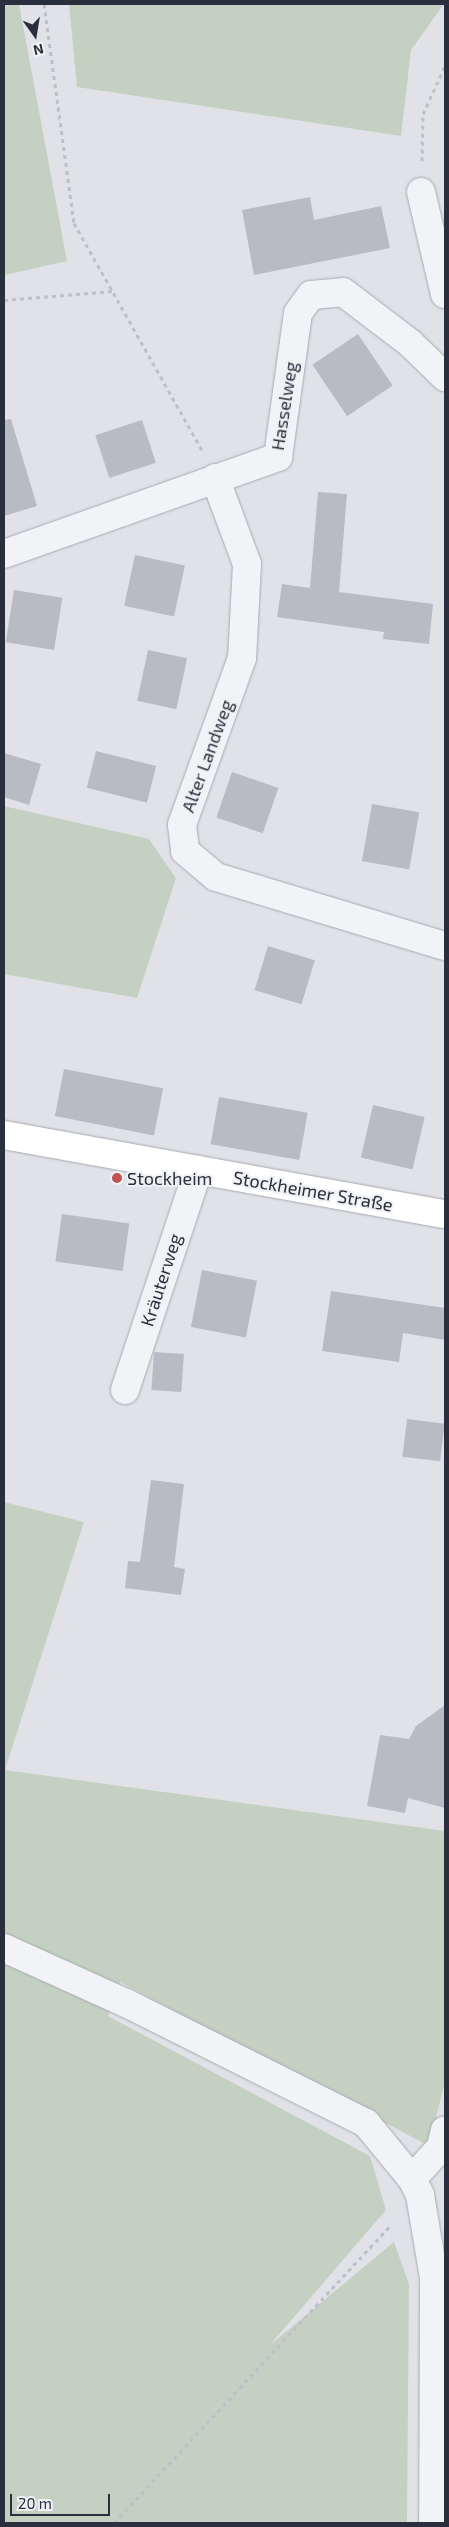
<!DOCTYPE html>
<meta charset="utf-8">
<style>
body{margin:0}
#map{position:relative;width:449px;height:2527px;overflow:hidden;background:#e0e2e8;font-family:"Exo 2",sans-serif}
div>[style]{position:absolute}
.green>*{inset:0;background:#c4d1c2}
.building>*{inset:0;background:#b8bbc4;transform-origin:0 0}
.path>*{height:3px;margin-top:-1.5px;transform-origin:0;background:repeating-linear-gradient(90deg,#bec0c6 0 4px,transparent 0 8px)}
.roads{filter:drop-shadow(0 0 1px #a6a9b1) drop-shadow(0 0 1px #a6a9b1)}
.street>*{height:28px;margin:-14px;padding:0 14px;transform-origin:14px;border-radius:14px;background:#f2f3f6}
.secondary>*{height:28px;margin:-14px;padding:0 14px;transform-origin:14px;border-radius:14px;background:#fff}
.dots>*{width:14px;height:14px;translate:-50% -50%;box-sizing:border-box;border:2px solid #eff1f5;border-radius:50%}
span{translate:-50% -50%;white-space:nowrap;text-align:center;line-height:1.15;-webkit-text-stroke:4px #eff1f5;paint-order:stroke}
.street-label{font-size:18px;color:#2a2f3d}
.poi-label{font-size:18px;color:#2a2f3d}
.left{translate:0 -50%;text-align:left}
.frame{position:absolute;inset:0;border:5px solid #2a2f3d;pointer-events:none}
.north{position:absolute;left:10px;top:10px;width:50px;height:50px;-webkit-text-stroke:4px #eff1f5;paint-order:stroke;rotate:167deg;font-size:14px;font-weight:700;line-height:20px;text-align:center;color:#2a2f3d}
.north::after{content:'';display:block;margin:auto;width:18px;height:22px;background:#2a2f3d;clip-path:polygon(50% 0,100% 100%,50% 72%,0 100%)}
.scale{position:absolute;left:10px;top:2494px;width:100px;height:22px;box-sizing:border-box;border:2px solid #2a2f3d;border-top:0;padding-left:6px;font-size:15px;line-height:18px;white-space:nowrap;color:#2a2f3d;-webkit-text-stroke:4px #eff1f5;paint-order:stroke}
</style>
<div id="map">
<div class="green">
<div style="clip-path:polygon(4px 4px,19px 4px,67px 261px,4px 275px)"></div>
<div style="clip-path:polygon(69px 4px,444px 4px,411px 50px,401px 136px,77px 87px)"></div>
<div style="clip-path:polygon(4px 806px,149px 839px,176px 878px,137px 998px,4px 974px)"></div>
<div style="clip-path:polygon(4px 1502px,84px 1522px,5px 1770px,445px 1831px,445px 2081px,429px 2146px,120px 1982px,108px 2016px,370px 2156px,386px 2210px,270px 2345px,394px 2242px,409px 2284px,407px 2523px,4px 2523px,4px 1949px,13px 1938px,4px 1933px)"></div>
</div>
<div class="building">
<div style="clip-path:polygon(310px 197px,314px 220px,381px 206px,390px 248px,254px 275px,242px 210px)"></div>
<div style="left:358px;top:334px;width:62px;height:55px;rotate:56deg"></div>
<div style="clip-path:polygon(11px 419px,37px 506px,4px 516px,4px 420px)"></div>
<div style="left:142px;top:420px;width:45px;height:49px;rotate:72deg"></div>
<div style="clip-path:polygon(318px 492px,347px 494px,339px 592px,433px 604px,429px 644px,383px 639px,384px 632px,277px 617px,282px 584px,310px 588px)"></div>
<div style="left:135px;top:555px;width:51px;height:52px;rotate:12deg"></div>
<div style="left:14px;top:590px;width:49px;height:53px;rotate:9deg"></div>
<div style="left:148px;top:650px;width:40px;height:52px;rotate:12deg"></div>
<div style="left:96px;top:751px;width:62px;height:38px;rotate:14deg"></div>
<div style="clip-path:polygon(4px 753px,41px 764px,29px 805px,4px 797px)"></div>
<div style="left:232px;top:772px;width:49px;height:48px;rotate:19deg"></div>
<div style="left:372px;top:804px;width:48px;height:58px;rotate:10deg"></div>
<div style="left:268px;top:946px;width:49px;height:46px;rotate:17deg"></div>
<div style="left:64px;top:1069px;width:101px;height:48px;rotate:11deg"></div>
<div style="left:219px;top:1097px;width:90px;height:48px;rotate:10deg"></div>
<div style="left:373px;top:1105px;width:53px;height:54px;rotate:13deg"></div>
<div style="left:62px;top:1214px;width:68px;height:48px;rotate:8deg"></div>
<div style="left:202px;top:1270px;width:56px;height:58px;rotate:11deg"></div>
<div style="clip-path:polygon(331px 1291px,445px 1308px,445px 1340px,403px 1333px,399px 1362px,322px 1351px)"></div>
<div style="left:154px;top:1352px;width:30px;height:38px;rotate:4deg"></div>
<div style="left:407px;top:1419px;width:38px;height:38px;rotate:7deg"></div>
<div style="clip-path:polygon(151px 1480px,184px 1484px,174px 1567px,185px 1569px,181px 1595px,125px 1588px,128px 1561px,140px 1562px)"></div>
<div style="clip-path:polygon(445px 1705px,445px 1808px,408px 1798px,405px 1813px,367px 1806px,380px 1735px,409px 1739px,416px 1726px)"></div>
</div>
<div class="path">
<div style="left:44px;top:4px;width:221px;rotate:82.2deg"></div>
<div style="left:74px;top:223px;width:261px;rotate:60.6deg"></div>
<div style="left:422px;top:161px;width:47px;rotate:-88.8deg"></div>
<div style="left:423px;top:114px;width:53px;rotate:-65.4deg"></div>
<div style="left:4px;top:300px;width:110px;rotate:-4.7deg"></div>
<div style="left:114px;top:2523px;width:408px;rotate:-47.1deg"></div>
</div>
<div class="roads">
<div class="street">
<div style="left:421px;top:192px;width:105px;rotate:76.8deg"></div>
<div style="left:215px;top:478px;width:92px;rotate:69.6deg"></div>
<div style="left:247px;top:564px;width:94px;rotate:93deg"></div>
<div style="left:242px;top:658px;width:177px;rotate:109.8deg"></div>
<div style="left:182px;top:825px;width:26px;rotate:83deg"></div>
<div style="left:185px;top:851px;width:40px;rotate:40deg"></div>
<div style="left:216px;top:877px;width:239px;rotate:16.8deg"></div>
<div style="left:4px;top:554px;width:291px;rotate:-19.5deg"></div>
<div style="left:278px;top:457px;width:145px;rotate:-82.1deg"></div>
<div style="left:298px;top:313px;width:22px;rotate:-54deg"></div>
<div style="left:311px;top:295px;width:32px;rotate:-5deg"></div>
<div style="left:343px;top:292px;width:84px;rotate:37.3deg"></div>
<div style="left:410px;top:343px;width:49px;rotate:44.2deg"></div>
<div style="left:125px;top:1390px;width:232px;rotate:-71.6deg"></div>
<div style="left:4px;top:1948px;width:134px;rotate:24.3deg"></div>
<div style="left:126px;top:2003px;width:268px;rotate:26.6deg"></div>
<div style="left:366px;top:2123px;width:72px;rotate:50.6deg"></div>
<div style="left:412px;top:2179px;width:18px;rotate:63deg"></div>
<div style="left:420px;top:2195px;width:84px;rotate:80.4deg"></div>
<div style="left:434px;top:2278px;width:245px;rotate:90.2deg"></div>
<div style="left:412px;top:2179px;width:43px;rotate:-47.8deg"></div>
<div style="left:441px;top:2147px;width:17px;rotate:-77deg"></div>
</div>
<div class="secondary">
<div style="left:4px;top:1135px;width:448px;rotate:10.2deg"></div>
</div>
</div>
<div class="dots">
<div style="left:117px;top:1178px;background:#c15153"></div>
</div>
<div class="street-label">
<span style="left:284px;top:406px;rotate:-81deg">Hasselweg</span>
<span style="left:207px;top:756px;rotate:-70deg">Alter Landweg</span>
<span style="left:313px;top:1191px;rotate:10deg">Stockheimer Straße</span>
<span style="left:161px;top:1280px;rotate:-72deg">Kräuterweg</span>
</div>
<div class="poi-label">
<span class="left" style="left:127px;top:1178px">Stockheim</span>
</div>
<div class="frame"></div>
<div class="north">N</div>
<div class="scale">20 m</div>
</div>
